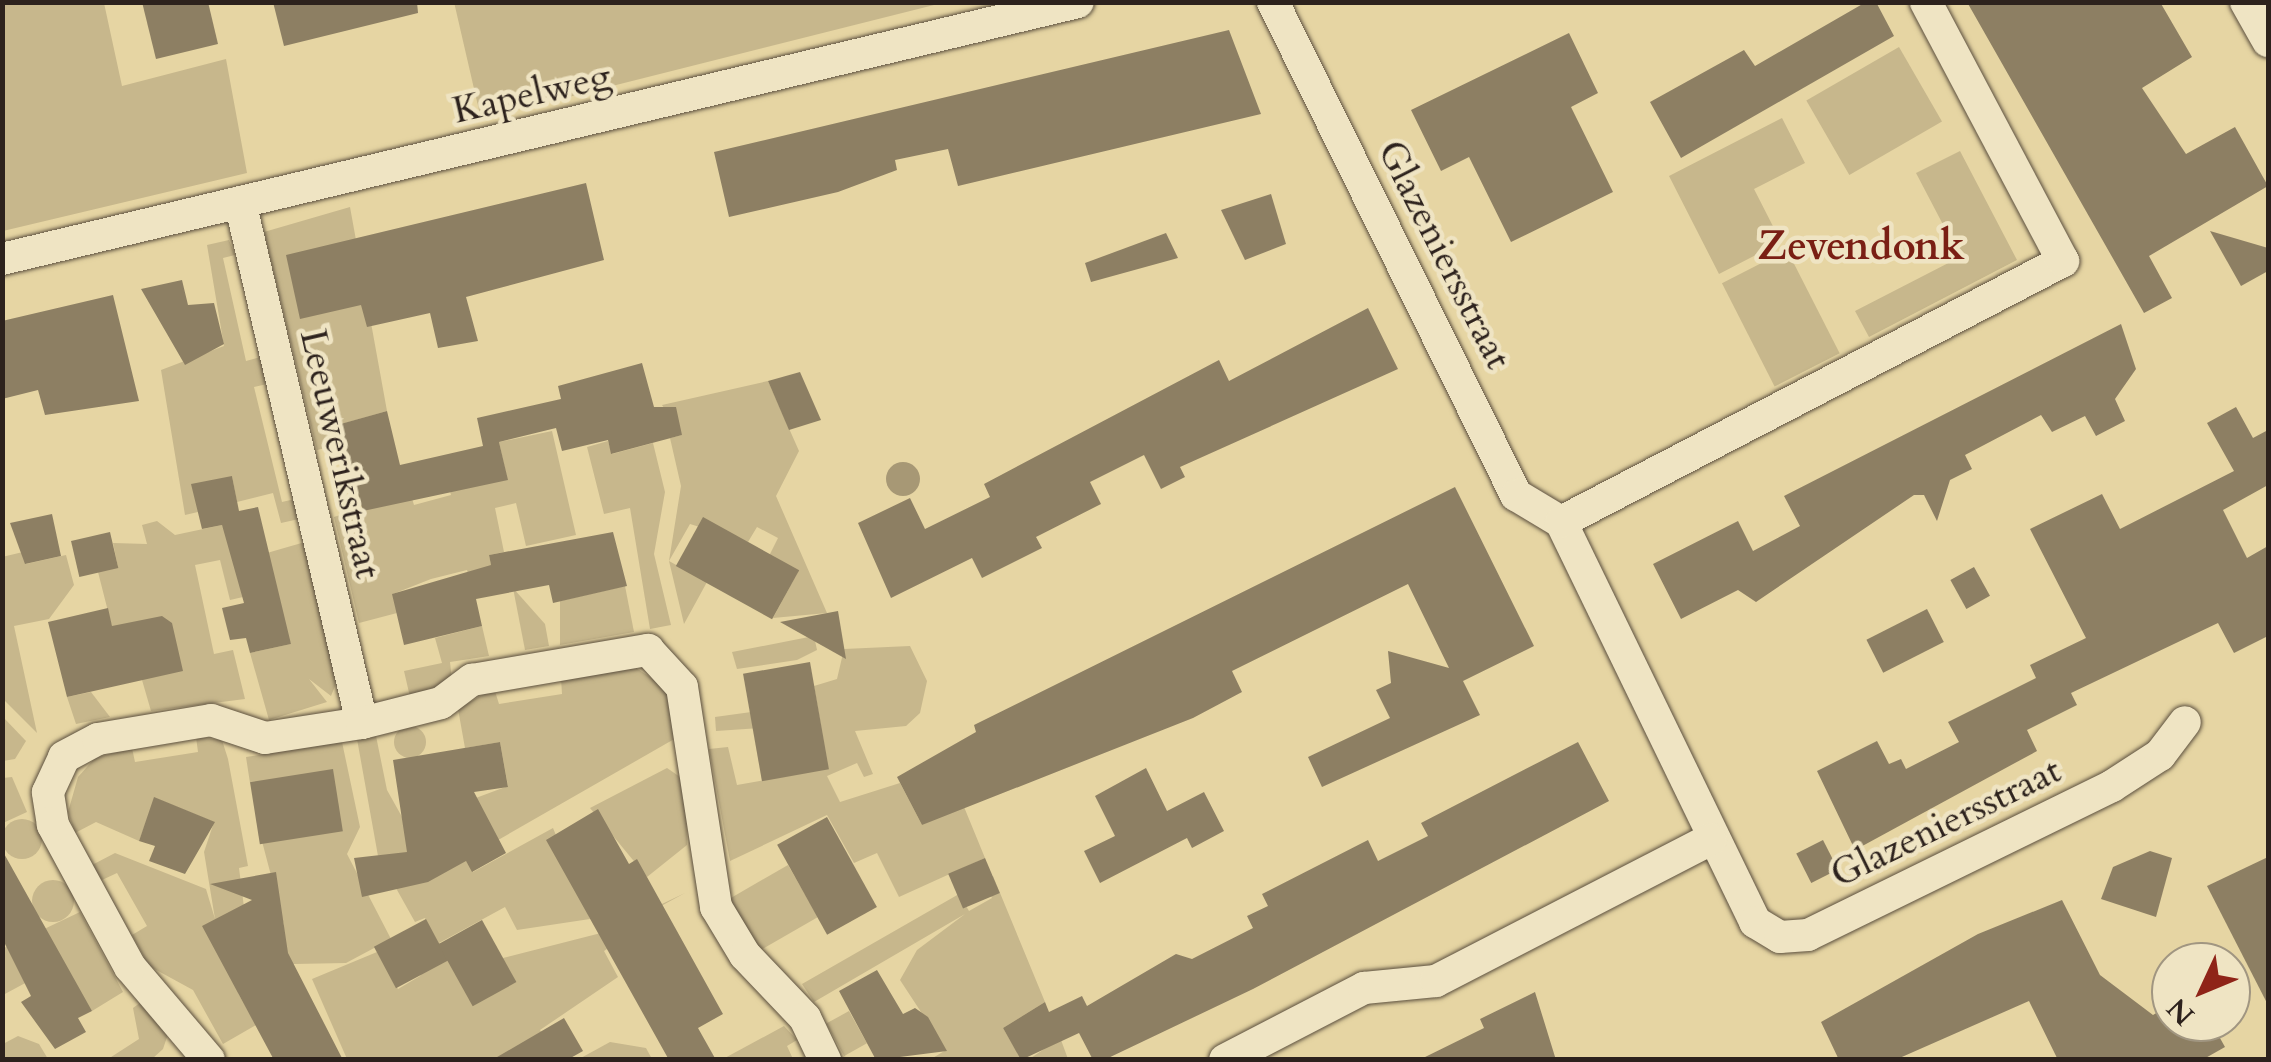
<!DOCTYPE html>
<style>
body{margin:0}
#map{position:relative;width:2271px;height:1062px;overflow:hidden;background:#e6d5a3;font-family:Cardo,serif}
div>[style]{position:absolute}
.green>*{inset:0;background:#c7b78c;transform-origin:0 0}
.round{border-radius:50%}
.water>*{inset:0;background:#a79875}
.building>*{inset:0;background:#8d7f63;transform-origin:0 0}
.roads{filter:drop-shadow(0 0 2px #5b4f3e) drop-shadow(0 0 2px #5b4f3e)}
.street>*{height:32px;margin:-16px;padding:0 16px;transform-origin:16px;border-radius:16px;background:#efe4c3}
span{translate:-50% -50%;white-space:nowrap;text-align:center;line-height:1.15;-webkit-text-stroke:9px #efe4c3;paint-order:stroke}
.street-label{font-size:38px;color:#2d221d}
.neighbourhood-label{font-size:40px;color:#7a1f14;font-weight:700}
.frame{position:absolute;inset:0;border:5px solid #2d221d;pointer-events:none}
.north{position:absolute;left:2151px;top:942px;width:100px;height:100px;box-sizing:border-box;background:#efe4c3;border:2px solid #a19681;border-radius:50%;rotate:226deg;font-size:28px;font-weight:700;line-height:40px;text-align:center;color:#2d221d}
.north::after{content:'';display:block;margin:auto;width:35px;height:45px;background:#8f2418;clip-path:polygon(50% 0,100% 100%,50% 72%,0 100%)}
</style>
<div id="map">
<div class="green">
<div style="clip-path:polygon(454px 2px,942px 2px,942px 3px,481px 119px)"></div>
<div style="clip-path:polygon(2px 3px,104px 3px,122px 86px,226px 59px,247px 173px,3px 231px)"></div>
<div style="left:1899px;top:47px;width:86px;height:107px;rotate:60deg"></div>
<div style="clip-path:polygon(1782px 118px,1805px 163px,1754px 189px,1781px 242px,1719px 274px,1669px 176px)"></div>
<div style="clip-path:polygon(1960px 151px,2017px 260px,1869px 337px,1855px 311px,1960px 257px,1916px 173px)"></div>
<div style="clip-path:polygon(350px 207px,387px 411px,338px 425px,342px 444px,317px 450px,264px 232px)"></div>
<div style="clip-path:polygon(229px 240px,235px 255px,223px 258px,246px 361px,261px 357px,267px 384px,254px 387px,282px 502px,295px 499px,299px 519px,281px 523px,273px 493px,237px 502px,232px 476px,215px 508px,185px 515px,161px 370px,224px 346px,207px 245px)"></div>
<div style="left:1787px;top:250px;width:116px;height:73px;rotate:63deg"></div>
<div style="clip-path:polygon(768px 381px,799px 451px,776px 496px,827px 613px,773px 618px,798px 572px,769px 556px,778px 538px,757px 527px,748px 542px,690px 524px,669px 561px,707px 582px,684px 624px,669px 561px,681px 486px,670px 438px,682px 435px,662px 405px)"></div>
<div style="clip-path:polygon(552px 431px,576px 535px,526px 546px,516px 503px,495px 508px,504px 552px,489px 555px,496px 588px,472px 586px,467px 570px,431px 579px,393px 594px,397px 613px,359px 623px,334px 517px,410px 492px,414px 505px,451px 495px,448px 483px,507px 478px,499px 442px)"></div>
<div style="clip-path:polygon(608px 441px,612px 454px,653px 443px,665px 492px,654px 554px,671px 625px,650px 629px,630px 508px,604px 514px,587px 447px)"></div>
<div style="clip-path:polygon(157px 521px,175px 535px,222px 525px,256px 594px,230px 600px,220px 560px,195px 565px,214px 654px,233px 650px,245px 699px,151px 711px,142px 680px,167px 620px,113px 631px,98px 572px,118px 567px,113px 543px,147px 544px,142px 525px)"></div>
<div style="clip-path:polygon(305px 542px,337px 681px,331px 696px,309px 679px,327px 702px,269px 720px,250px 653px,291px 644px,253px 557px)"></div>
<div style="clip-path:polygon(23px 552px,26px 564px,66px 555px,74px 585px,49px 619px,14px 626px,37px 733px,3px 699px,2px 557px)"></div>
<div style="clip-path:polygon(625px 586px,634px 632px,560px 645px,560px 601px)"></div>
<div style="clip-path:polygon(513px 588px,545px 624px,549px 646px,525px 650px)"></div>
<div style="clip-path:polygon(482px 626px,489px 656px,450px 662px,452px 680px,410px 697px,404px 671px,442px 663px,435px 638px)"></div>
<div style="clip-path:polygon(814px 636px,817px 650px,797px 660px,737px 669px,732px 652px)"></div>
<div style="clip-path:polygon(910px 646px,927px 681px,920px 713px,906px 726px,855px 731px,873px 774px,864px 777px,857px 763px,827px 776px,840px 802px,900px 783px,922px 825px,962px 802px,985px 858px,899px 897px,877px 853px,854px 863px,827px 815px,730px 861px,709px 749px,728px 747px,737px 785px,804px 773px,821px 727px,814px 686px,837px 679px,844px 649px)"></div>
<div style="clip-path:polygon(633px 666px,670px 690px,676px 738px,465px 859px,473px 872px,553px 828px,590px 919px,517px 930px,505px 907px,439px 943px,503px 958px,601px 933px,685px 893px,626px 925px,625px 937px,604px 951px,618px 977px,540px 1030px,550px 1048px,522px 1059px,347px 1059px,312px 979px,377px 952px,398px 989px,420px 976px,438px 943px,425px 918px,415px 922px,378px 856px,357px 739px,376px 736px,387px 790px,406px 824px,508px 786px,500px 742px,465px 748px,458px 709px,494px 688px,499px 704px,562px 694px,561px 678px)"></div>
<div style="clip-path:polygon(91px 692px,110px 717px,76px 724px,67px 697px)"></div>
<div style="clip-path:polygon(774px 709px,777px 727px,716px 731px,715px 717px)"></div>
<div style="clip-path:polygon(3px 717px,26px 741px,15px 759px,3px 761px)"></div>
<div class="round" style="left:394px;top:726px;width:32px;height:32px"></div>
<div style="clip-path:polygon(196px 737px,222px 740px,228px 759px,248px 866px,239px 868px,245px 915px,284px 925px,258px 826px,267px 842px,337px 831px,333px 770px,250px 783px,246px 757px,342px 742px,360px 827px,347px 854px,391px 939px,346px 963px,294px 964px,238px 993px,256px 1025px,223px 1044px,193px 990px,149px 966px,132px 935px,147px 926px,117px 873px,102px 880px,92px 865px,115px 853px,206px 889px,215px 919px,204px 852px,214px 822px,155px 798px,139px 841px,96px 822px,75px 833px,68px 812px,78px 777px,95px 758px,132px 748px,135px 762px,198px 752px)"></div>
<div style="clip-path:polygon(667px 768px,686px 781px,687px 845px,647px 877px,590px 808px)"></div>
<div style="clip-path:polygon(12px 777px,27px 812px,3px 823px,3px 778px)"></div>
<div class="round" style="left:2px;top:819px;width:40px;height:40px"></div>
<div style="left:788px;top:865px;width:60px;height:69px;rotate:60deg"></div>
<div style="clip-path:polygon(993px 876px,1045px 1002px,1003px 1028px,1021px 1059px,931px 1059px,946px 1050px,900px 980px,917px 950px,965px 914px,814px 1002px,802px 984px,959px 894px,969px 911px,992px 898px,983px 880px)"></div>
<div class="round" style="left:32px;top:880px;width:42px;height:42px"></div>
<div style="clip-path:polygon(80px 912px,123px 992px,92px 1011px,29px 981px,3px 995px,2px 949px)"></div>
<div style="clip-path:polygon(144px 1000px,168px 1034px,163px 1049px,152px 1059px,108px 1059px,139px 1039px,133px 1008px)"></div>
<div style="left:849px;top:1011px;width:37px;height:26px;rotate:61deg"></div>
<div style="clip-path:polygon(1054px 1021px,1068px 1059px,1028px 1060px,1047px 1047px)"></div>
<div style="clip-path:polygon(784px 1026px,797px 1040px,787px 1046px,793px 1059px,723px 1059px)"></div>
<div style="clip-path:polygon(18px 1036px,39px 1044px,48px 1059px,3px 1059px,3px 1044px)"></div>
<div style="clip-path:polygon(610px 1042px,646px 1048px,652px 1059px,579px 1059px)"></div>
</div>
<div class="water">
<div class="round" style="left:886px;top:462px;width:34px;height:34px"></div>
</div>
<div class="building">
<div style="clip-path:polygon(142px 2px,208px 2px,218px 44px,156px 59px)"></div>
<div style="clip-path:polygon(273px 2px,417px 2px,418px 13px,284px 46px)"></div>
<div style="clip-path:polygon(1866px 2px,1876px 2px,1894px 36px,1681px 158px,1650px 102px,1744px 50px,1755px 66px)"></div>
<div style="clip-path:polygon(1967px 2px,2160px 2px,2192px 57px,2142px 88px,2186px 154px,2235px 127px,2268px 186px,2149px 256px,2172px 298px,2144px 313px)"></div>
<div style="clip-path:polygon(1229px 30px,1261px 114px,958px 186px,948px 149px,895px 160px,897px 170px,838px 192px,729px 217px,714px 152px)"></div>
<div style="clip-path:polygon(1569px 33px,1598px 93px,1571px 107px,1613px 192px,1511px 242px,1469px 157px,1441px 171px,1411px 110px)"></div>
<div style="clip-path:polygon(586px 183px,604px 260px,466px 297px,478px 341px,438px 348px,430px 313px,367px 327px,361px 305px,300px 319px,286px 255px)"></div>
<div style="clip-path:polygon(1271px 194px,1286px 244px,1245px 260px,1221px 210px)"></div>
<div style="clip-path:polygon(2210px 231px,2268px 248px,2268px 271px,2241px 286px)"></div>
<div style="clip-path:polygon(1166px 233px,1178px 258px,1091px 282px,1085px 263px)"></div>
<div style="clip-path:polygon(182px 280px,188px 305px,214px 303px,224px 344px,185px 365px,141px 289px)"></div>
<div style="clip-path:polygon(113px 295px,139px 401px,45px 415px,38px 390px,2px 399px,2px 321px)"></div>
<div style="clip-path:polygon(1368px 308px,1398px 369px,1180px 467px,1185px 477px,1161px 489px,1144px 455px,1090px 482px,1101px 504px,1036px 537px,1042px 548px,982px 578px,972px 558px,891px 598px,858px 523px,910px 498px,925px 529px,990px 497px,984px 484px,1219px 360px,1229px 381px)"></div>
<div style="clip-path:polygon(2121px 324px,2136px 369px,2115px 399px,2125px 421px,2096px 436px,2085px 416px,2052px 432px,2041px 415px,1965px 455px,1972px 469px,1950px 480px,1937px 521px,1924px 495px,1914px 495px,1756px 602px,1738px 590px,1681px 619px,1653px 564px,1738px 521px,1753px 551px,1800px 526px,1784px 496px)"></div>
<div style="clip-path:polygon(642px 363px,654px 407px,676px 407px,682px 435px,611px 454px,608px 440px,562px 451px,556px 428px,499px 442px,508px 480px,363px 511px,337px 425px,387px 411px,400px 465px,483px 446px,477px 418px,561px 399px,558px 386px)"></div>
<div style="clip-path:polygon(800px 372px,821px 420px,789px 430px,768px 381px)"></div>
<div style="clip-path:polygon(2236px 407px,2253px 438px,2268px 430px,2268px 485px,2223px 510px,2247px 558px,2268px 546px,2268px 636px,2234px 653px,2218px 623px,2071px 693px,2077px 705px,2027px 730px,2037px 751px,1855px 850px,1817px 771px,1877px 741px,1889px 764px,1901px 759px,1906px 769px,1959px 742px,1948px 722px,2036px 678px,2030px 665px,2086px 638px,2030px 529px,2102px 494px,2120px 529px,2234px 471px,2207px 423px)"></div>
<div style="clip-path:polygon(232px 476px,239px 511px,258px 507px,291px 644px,250px 653px,246px 638px,230px 640px,222px 608px,244px 603px,222px 525px,202px 529px,191px 484px)"></div>
<div style="clip-path:polygon(1455px 487px,1534px 646px,1463px 681px,1480px 715px,1322px 787px,1308px 757px,1390px 718px,1376px 690px,1391px 683px,1388px 651px,1449px 668px,1408px 584px,1232px 671px,1242px 692px,1193px 718px,922px 825px,897px 777px,976px 732px,974px 725px)"></div>
<div style="clip-path:polygon(52px 514px,61px 556px,25px 564px,10px 523px)"></div>
<div style="left:703px;top:517px;width:110px;height:56px;rotate:29deg"></div>
<div style="left:110px;top:532px;width:37px;height:40px;rotate:77deg"></div>
<div style="clip-path:polygon(613px 532px,627px 586px,553px 603px,549px 585px,476px 599px,482px 626px,404px 645px,392px 594px,491px 565px,489px 555px)"></div>
<div style="left:1974px;top:567px;width:33px;height:27px;rotate:61deg"></div>
<div style="clip-path:polygon(108px 608px,112px 626px,162px 616px,172px 623px,183px 671px,67px 697px,48px 622px)"></div>
<div style="left:1927px;top:609px;width:37px;height:68px;rotate:63deg"></div>
<div style="clip-path:polygon(838px 611px,846px 659px,780px 622px)"></div>
<div style="left:810px;top:662px;width:109px;height:68px;rotate:80deg"></div>
<div style="clip-path:polygon(500px 742px,508px 787px,474px 792px,506px 853px,472px 872px,466px 861px,428px 882px,362px 897px,354px 858px,407px 852px,393px 760px)"></div>
<div style="clip-path:polygon(1578px 742px,1609px 801px,1253px 989px,1104px 1060px,1093px 1060px,1079px 1033px,1021px 1060px,1003px 1028px,1045px 1002px,1049px 1012px,1082px 996px,1087px 1006px,1176px 954px,1192px 959px,1253px 928px,1247px 916px,1268px 906px,1262px 894px,1368px 840px,1378px 861px,1428px 836px,1421px 823px)"></div>
<div style="clip-path:polygon(1146px 768px,1167px 811px,1204px 792px,1224px 831px,1192px 848px,1187px 838px,1100px 883px,1084px 851px,1115px 836px,1095px 796px)"></div>
<div style="left:333px;top:769px;width:63px;height:84px;rotate:81deg"></div>
<div style="clip-path:polygon(154px 797px,215px 822px,185px 874px,149px 861px,155px 846px,139px 841px)"></div>
<div style="clip-path:polygon(598px 809px,629px 864px,637px 859px,723px 1014px,698px 1028px,716px 1060px,669px 1060px,546px 840px)"></div>
<div style="left:827px;top:817px;width:103px;height:57px;rotate:61deg"></div>
<div style="left:1823px;top:840px;width:33px;height:30px;rotate:63deg"></div>
<div style="clip-path:polygon(2px 850px,92px 1011px,78px 1018px,86px 1032px,55px 1049px,21px 1002px,31px 996px,2px 938px)"></div>
<div style="clip-path:polygon(2150px 851px,2172px 858px,2156px 917px,2101px 899px,2113px 867px)"></div>
<div style="clip-path:polygon(2268px 857px,2268px 1005px,2207px 886px)"></div>
<div style="left:985px;top:858px;width:38px;height:40px;rotate:67deg"></div>
<div style="clip-path:polygon(276px 872px,288px 953px,343px 1060px,274px 1060px,202px 926px,252px 900px,210px 884px)"></div>
<div style="clip-path:polygon(2062px 900px,2100px 975px,2153px 1015px,2171px 1004px,2171px 1022px,2211px 1022px,2225px 1047px,2202px 1060px,2058px 1060px,2029px 1001px,1895px 1060px,1839px 1060px,1821px 1022px,1978px 934px)"></div>
<div style="left:426px;top:919px;width:47px;height:59px;rotate:62deg"></div>
<div style="left:482px;top:920px;width:71px;height:50px;rotate:61deg"></div>
<div style="clip-path:polygon(877px 970px,903px 1014px,915px 1008px,928px 1017px,947px 1051px,876px 1060px,839px 991px)"></div>
<div style="clip-path:polygon(1535px 992px,1556px 1060px,1419px 1060px,1484px 1028px,1480px 1019px)"></div>
<div style="clip-path:polygon(564px 1018px,583px 1051px,567px 1060px,492px 1060px)"></div>
</div>
<div class="roads">
<div class="street">
<div style="left:1273px;top:2px;width:550px;rotate:63.76deg"></div>
<div style="left:1516px;top:495px;width:52px;rotate:31deg"></div>
<div style="left:1561px;top:522px;width:445px;rotate:64.1deg"></div>
<div style="left:1755px;top:922px;width:29px;rotate:31deg"></div>
<div style="left:1780px;top:937px;width:28px;rotate:-4deg"></div>
<div style="left:1808px;top:935px;width:339px;rotate:-26.1deg"></div>
<div style="left:2112px;top:786px;width:57px;rotate:-32.9deg"></div>
<div style="left:2160px;top:755px;width:41px;rotate:-52.9deg"></div>
<div style="left:2246px;top:2px;width:45px;rotate:60.6deg"></div>
<div style="left:240px;top:202px;width:535px;rotate:76.82deg"></div>
<div style="left:2px;top:259px;width:1106px;rotate:-13.43deg"></div>
<div style="left:1561px;top:522px;width:566px;rotate:-27.47deg"></div>
<div style="left:2063px;top:261px;width:293px;rotate:-117.9deg"></div>
<div style="left:209px;top:1060px;width:122px;rotate:-130.3deg"></div>
<div style="left:130px;top:967px;width:162px;rotate:-118.5deg"></div>
<div style="left:53px;top:825px;width:33px;rotate:-99deg"></div>
<div style="left:48px;top:792px;width:38px;rotate:-65deg"></div>
<div style="left:64px;top:757px;width:38px;rotate:-28deg"></div>
<div style="left:98px;top:739px;width:115px;rotate:-9.5deg"></div>
<div style="left:211px;top:720px;width:57px;rotate:18.4deg"></div>
<div style="left:265px;top:738px;width:98px;rotate:-8.8deg"></div>
<div style="left:362px;top:723px;width:81px;rotate:-14.2deg"></div>
<div style="left:441px;top:703px;width:39px;rotate:-37deg"></div>
<div style="left:472px;top:680px;width:179px;rotate:-9.7deg"></div>
<div style="left:648px;top:650px;width:50px;rotate:47.4deg"></div>
<div style="left:682px;top:687px;width:223px;rotate:81.2deg"></div>
<div style="left:716px;top:907px;width:56px;rotate:58.9deg"></div>
<div style="left:745px;top:955px;width:87px;rotate:46.4deg"></div>
<div style="left:805px;top:1018px;width:47px;rotate:64.5deg"></div>
<div style="left:1225px;top:1060px;width:157px;rotate:-27.4deg"></div>
<div style="left:1364px;top:988px;width:72px;rotate:-5.6deg"></div>
<div style="left:1436px;top:981px;width:309px;rotate:-27.3deg"></div>
</div>
</div>
<div class="street-label">
<span style="left:532px;top:94px;rotate:-13deg">Kapelweg</span>
<span style="left:1444px;top:255px;rotate:63deg">Glazeniersstraat</span>
<span style="left:340px;top:454px;rotate:77deg">Leeuwerikstraat</span>
<span style="left:1946px;top:823px;rotate:-26deg">Glazeniersstraat</span>
</div>
<div class="neighbourhood-label">
<span style="left:1861px;top:247px">Zevendonk</span>
</div>
<div class="frame"></div>
<div class="north">N</div>
</div>
